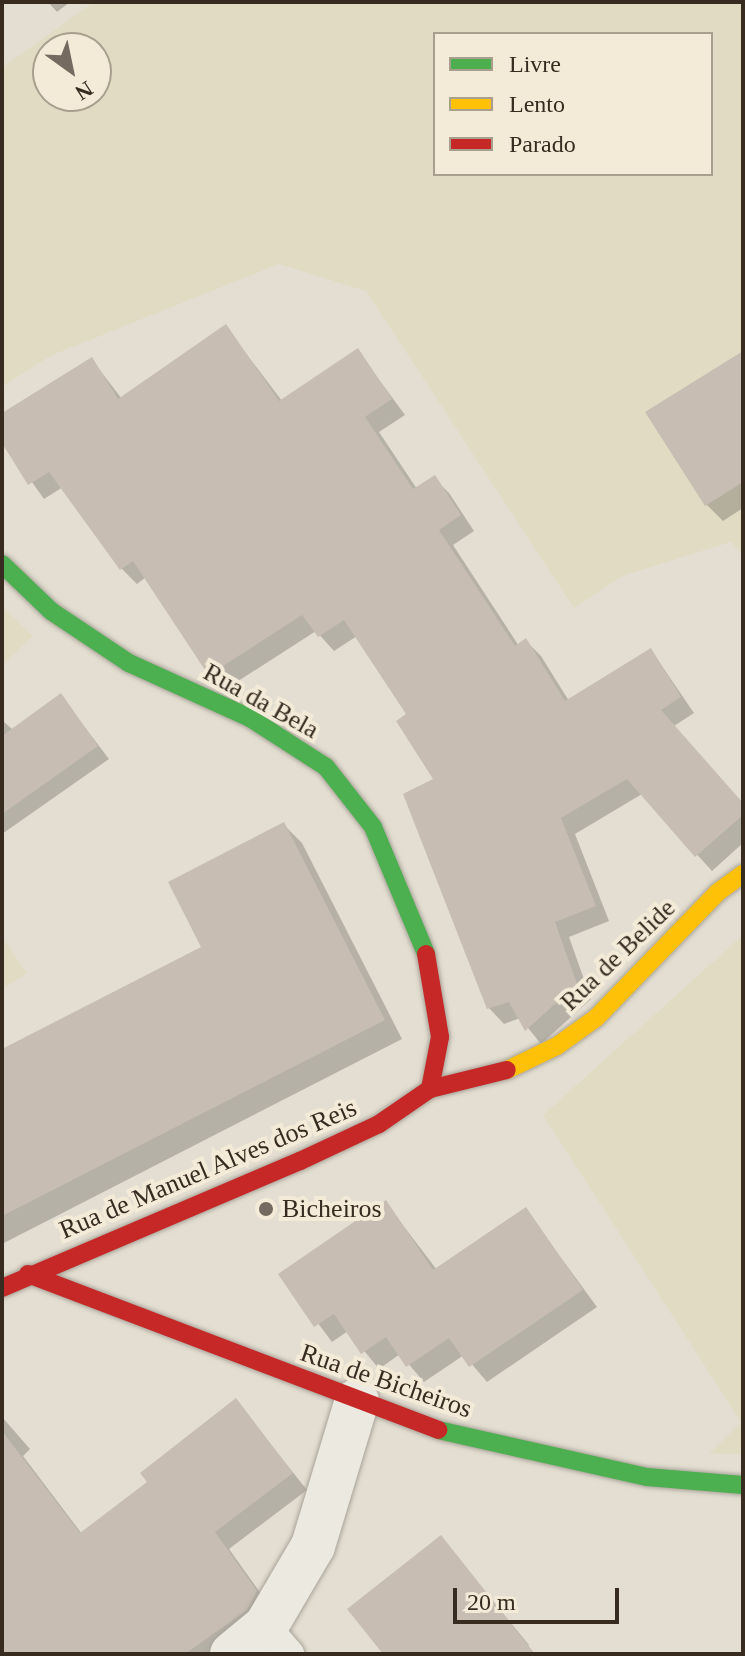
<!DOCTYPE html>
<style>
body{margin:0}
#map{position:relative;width:745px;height:1656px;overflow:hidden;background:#e3ded1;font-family:Georgia,serif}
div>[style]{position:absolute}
.farmland>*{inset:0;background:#e1dbc3}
.shadow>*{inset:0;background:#0003}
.building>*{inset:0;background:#c7bdb2}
.roads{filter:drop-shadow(0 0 2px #a9a399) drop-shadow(0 0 2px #a9a399)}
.lane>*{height:28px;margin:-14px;padding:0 14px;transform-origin:14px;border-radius:14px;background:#ece9e1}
.street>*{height:44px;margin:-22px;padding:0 22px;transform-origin:22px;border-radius:22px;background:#ece9e1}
.fast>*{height:18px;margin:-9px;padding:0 9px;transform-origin:9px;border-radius:9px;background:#4caf50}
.slow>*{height:18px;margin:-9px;padding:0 9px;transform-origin:9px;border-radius:9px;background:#ffc107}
.jam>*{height:18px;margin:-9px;padding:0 9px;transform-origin:9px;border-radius:9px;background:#c62828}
.dots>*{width:22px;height:22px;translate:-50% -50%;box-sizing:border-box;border:4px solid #f3ebd8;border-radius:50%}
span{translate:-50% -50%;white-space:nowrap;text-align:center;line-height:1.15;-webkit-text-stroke:8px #f3ebd8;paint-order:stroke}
.street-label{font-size:26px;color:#382c21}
.poi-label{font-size:26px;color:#382c21}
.left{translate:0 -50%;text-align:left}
.frame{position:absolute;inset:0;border:4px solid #382c21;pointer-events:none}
.legend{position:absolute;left:433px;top:32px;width:280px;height:144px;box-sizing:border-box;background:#f3ebd8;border:2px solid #a89f8f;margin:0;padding:10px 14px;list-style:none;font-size:24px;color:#382c21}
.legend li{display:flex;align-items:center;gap:16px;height:40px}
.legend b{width:40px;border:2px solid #a89f8f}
.north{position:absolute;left:32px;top:32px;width:80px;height:80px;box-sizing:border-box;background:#f3ebd8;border:2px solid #a89f8f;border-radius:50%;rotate:147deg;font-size:22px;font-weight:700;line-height:32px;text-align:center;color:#382c21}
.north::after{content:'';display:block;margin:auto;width:28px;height:36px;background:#746a5f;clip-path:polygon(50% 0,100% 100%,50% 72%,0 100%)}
.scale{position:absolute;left:453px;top:1588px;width:166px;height:36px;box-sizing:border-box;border:4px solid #382c21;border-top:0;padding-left:10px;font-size:24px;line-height:28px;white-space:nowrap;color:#382c21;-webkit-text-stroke:6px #f3ebd8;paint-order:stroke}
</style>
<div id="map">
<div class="farmland">
<div style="clip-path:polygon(evenodd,94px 2px,743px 2px,743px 555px,731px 542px,622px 576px,574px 608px,366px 291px,279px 264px,50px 356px,2px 387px,2px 68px,94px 2px,435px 34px,711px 34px,711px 174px,435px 174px,435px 34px,94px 2px,48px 48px,96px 48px,96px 96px,48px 96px,48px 48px)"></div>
<div style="clip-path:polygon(2px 606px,33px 636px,2px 666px)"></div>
<div style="clip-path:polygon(743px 935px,743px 1454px,709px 1454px,741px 1422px,543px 1115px)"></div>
<div style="clip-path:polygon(2px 937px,27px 973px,2px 989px)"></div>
</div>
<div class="shadow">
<div style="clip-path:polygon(48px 2px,70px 2px,57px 12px)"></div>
<div style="clip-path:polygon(226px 327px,282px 401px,358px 351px,405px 415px,379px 432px,417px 489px,434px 478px,449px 493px,474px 531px,453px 545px,519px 646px,526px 641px,541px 656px,569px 701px,651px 650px,694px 713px,674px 726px,743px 804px,743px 843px,712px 871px,642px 794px,575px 834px,609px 921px,569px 937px,591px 999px,541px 1044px,520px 1018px,504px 1024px,489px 1008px,405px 795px,436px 780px,409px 715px,357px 636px,334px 651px,316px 631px,229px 687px,223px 685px,146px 577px,137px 584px,122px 569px,63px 487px,44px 499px,2px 440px,2px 415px,92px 360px,122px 399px)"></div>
<div style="clip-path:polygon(743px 353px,743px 508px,723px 521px,707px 505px)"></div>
<div style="clip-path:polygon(61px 696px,109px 759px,2px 834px,2px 720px,13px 730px)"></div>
<div style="clip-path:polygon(284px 825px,302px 843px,402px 1039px,2px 1244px,2px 1051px,203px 948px)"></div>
<div style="clip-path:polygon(386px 1203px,437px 1270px,526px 1210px,597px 1307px,487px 1382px,464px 1355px,424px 1382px,400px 1354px,379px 1369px,348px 1331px,332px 1342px,281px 1274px)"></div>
<div style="clip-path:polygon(236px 1401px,307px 1490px,229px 1549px,272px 1609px,223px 1654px,2px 1654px,2px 1417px,30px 1449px,23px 1456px,82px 1534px,149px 1482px)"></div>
<div style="clip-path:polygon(440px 1537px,529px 1645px,518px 1654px,385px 1654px)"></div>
</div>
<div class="building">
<div style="clip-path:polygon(226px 324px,279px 401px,358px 348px,392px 399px,365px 417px,413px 489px,435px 475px,461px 515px,439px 530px,515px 646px,526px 638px,565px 701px,651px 648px,681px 697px,661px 710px,743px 803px,743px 815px,695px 857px,627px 779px,561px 818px,596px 906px,555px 922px,577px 984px,525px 1031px,509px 1002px,487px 1009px,403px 794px,433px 779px,396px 721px,406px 714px,344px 620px,318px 637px,302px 615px,212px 673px,205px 670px,133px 561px,120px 570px,49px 472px,28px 485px,2px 443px,2px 413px,92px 357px,118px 399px)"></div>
<div style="clip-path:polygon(743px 351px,743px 482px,705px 506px,645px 412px)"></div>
<div style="clip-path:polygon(61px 693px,98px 746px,2px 814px,2px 736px)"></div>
<div style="clip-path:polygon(284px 822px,385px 1020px,2px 1216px,2px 1049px,201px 947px,168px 882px)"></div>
<div style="clip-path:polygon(386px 1200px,433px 1270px,526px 1207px,583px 1290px,469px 1367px,449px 1338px,406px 1367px,386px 1337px,361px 1354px,334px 1314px,314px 1327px,278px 1274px)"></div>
<div style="clip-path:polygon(236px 1398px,293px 1473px,215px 1532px,257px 1591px,247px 1610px,185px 1654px,2px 1654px,2px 1431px,80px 1533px,147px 1482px,140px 1473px)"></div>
<div style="clip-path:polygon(441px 1535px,535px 1654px,383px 1654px,347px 1609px)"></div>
</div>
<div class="roads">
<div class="lane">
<div style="left:266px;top:1626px;width:37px;rotate:49deg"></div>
</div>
<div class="street">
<div style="left:232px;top:1654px;width:44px;rotate:-39.5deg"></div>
<div style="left:266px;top:1626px;width:93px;rotate:-59.6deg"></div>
<div style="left:313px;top:1546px;width:152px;rotate:-73.2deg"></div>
</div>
<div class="fast">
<div style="left:2px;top:564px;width:68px;rotate:43.8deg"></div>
<div style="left:51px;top:611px;width:94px;rotate:33.7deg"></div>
<div style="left:129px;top:663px;width:133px;rotate:24.4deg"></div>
<div style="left:250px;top:718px;width:90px;rotate:32.8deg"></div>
<div style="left:326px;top:767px;width:76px;rotate:51.9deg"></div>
<div style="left:373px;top:827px;width:138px;rotate:67.3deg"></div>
<div style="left:438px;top:1430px;width:214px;rotate:12.7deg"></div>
<div style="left:647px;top:1477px;width:96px;rotate:4.8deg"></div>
</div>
<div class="slow">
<div style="left:507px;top:1070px;width:55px;rotate:-25.6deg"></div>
<div style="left:557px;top:1046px;width:48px;rotate:-35.7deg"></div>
<div style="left:596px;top:1018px;width:175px;rotate:-45.9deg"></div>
<div style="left:718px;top:892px;width:31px;rotate:-36deg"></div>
</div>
<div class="jam">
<div style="left:426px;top:954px;width:84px;rotate:80.4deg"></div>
<div style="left:440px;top:1037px;width:53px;rotate:100.9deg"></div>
<div style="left:28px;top:1274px;width:439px;rotate:20.8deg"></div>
<div style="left:2px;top:1288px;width:324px;rotate:-23.1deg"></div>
<div style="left:300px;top:1161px;width:87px;rotate:-25.1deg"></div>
<div style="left:379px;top:1124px;width:62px;rotate:-34.5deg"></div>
<div style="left:430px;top:1089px;width:79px;rotate:-13.9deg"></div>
</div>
</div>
<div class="dots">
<div style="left:266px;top:1209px;background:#746a5f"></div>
</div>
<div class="street-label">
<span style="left:261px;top:701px;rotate:29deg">Rua da Bela</span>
<span style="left:618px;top:955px;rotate:-44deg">Rua de Belide</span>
<span style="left:208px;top:1169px;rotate:-23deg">Rua de Manuel Alves dos Reis</span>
<span style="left:386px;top:1381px;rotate:19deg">Rua de Bicheiros</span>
</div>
<div class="poi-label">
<span class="left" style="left:282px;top:1209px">Bicheiros</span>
</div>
<div class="frame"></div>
<ul class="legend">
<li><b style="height:10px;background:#4caf50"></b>Livre</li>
<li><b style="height:10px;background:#ffc107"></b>Lento</li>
<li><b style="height:10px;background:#c62828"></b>Parado</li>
</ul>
<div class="north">N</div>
<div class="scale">20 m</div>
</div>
